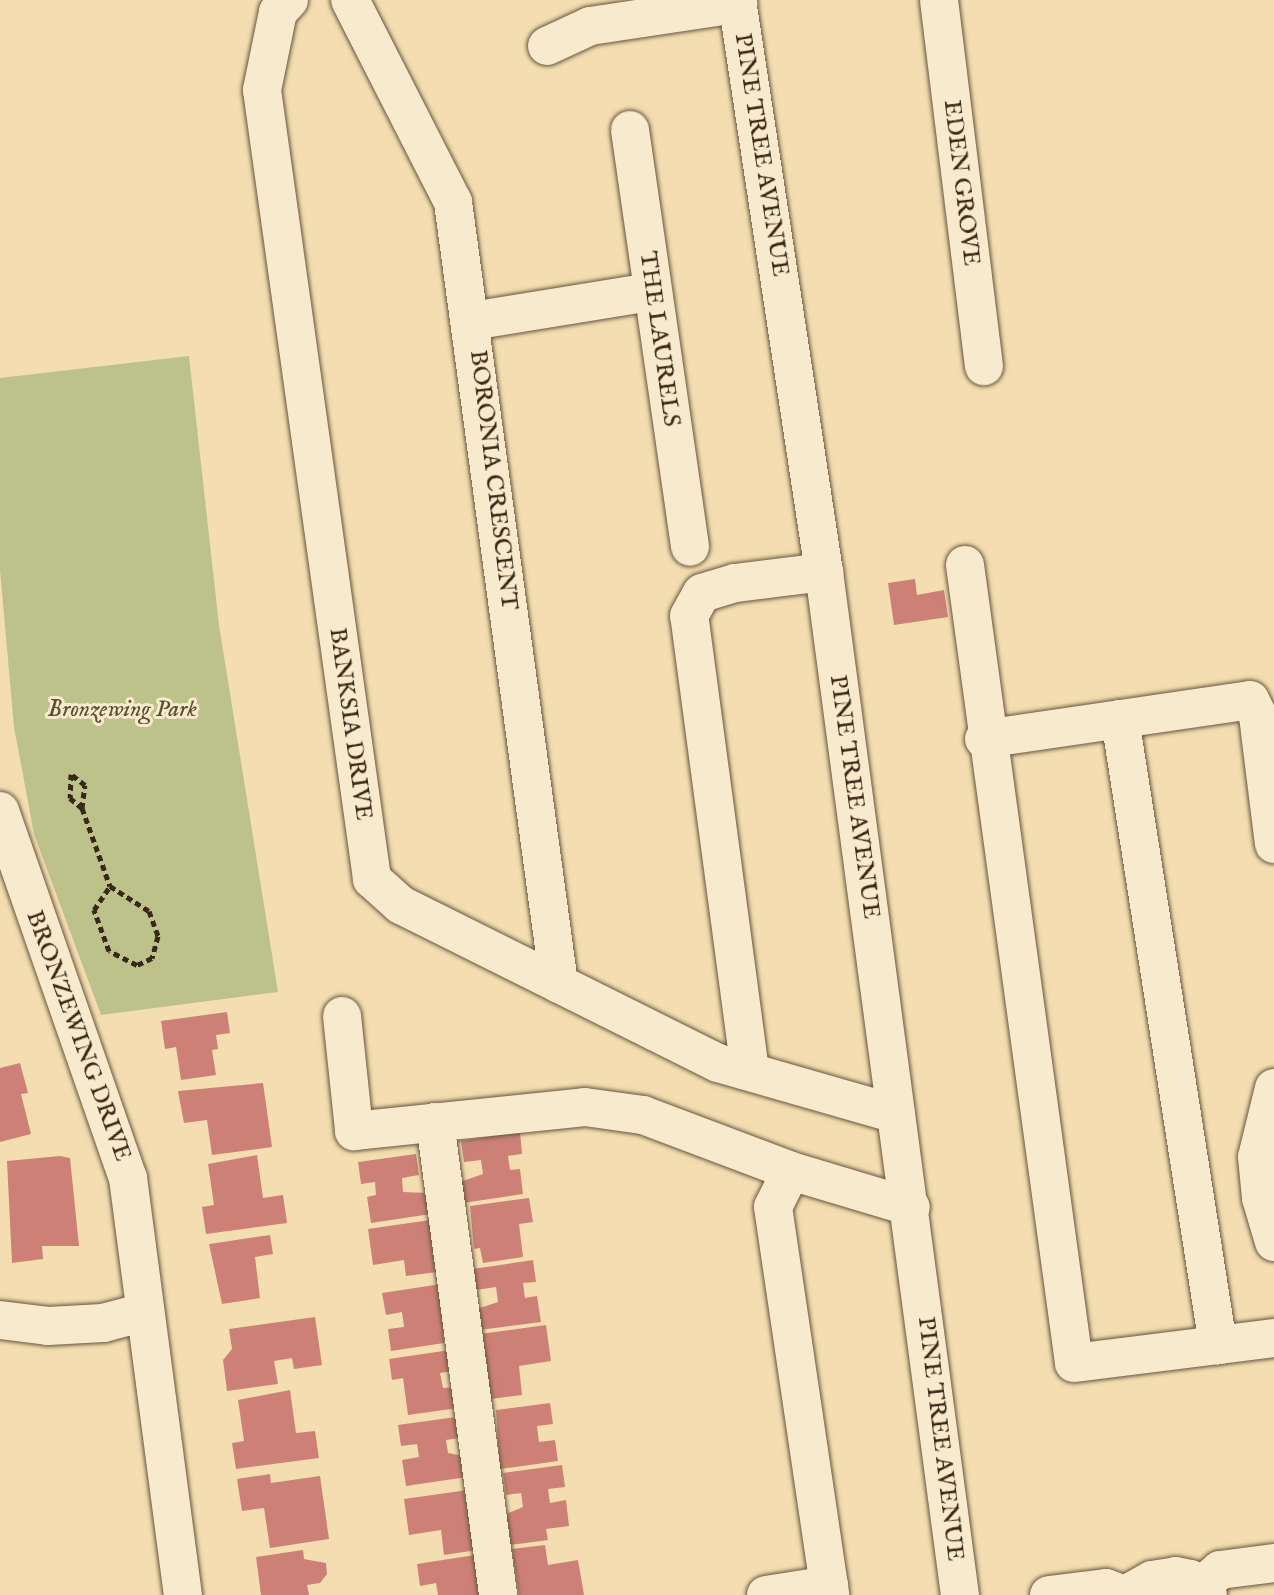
<!DOCTYPE html>
<style>
body{margin:0}
#map{position:relative;width:1274px;height:1595px;overflow:hidden;background:#f4deb1;font-family:"IM FELL English",serif}
div>[style]{position:absolute}
.green>*{inset:0;background:#bdc18a}
.building>*{inset:0;background:#cd8176}
.path>*{height:5px;margin-top:-2.5px;transform-origin:0;background:repeating-linear-gradient(90deg,#3a2717 0 6px,transparent 0 10px)}
.roads{filter:drop-shadow(0 0 2px #68553e) drop-shadow(0 0 2px #68553e)}
.minor>*{height:38px;margin:-19px;padding:0 19px;transform-origin:19px;border-radius:19px;background:#f8eacc}
span{translate:-50% -50%;white-space:nowrap;text-align:center;line-height:1.15;-webkit-text-stroke:6px #f8eacc;paint-order:stroke}
.street-label{font-size:24px;color:#3a2717}
.park-label{font-size:24px;color:#5b4e34;font-style:italic}
</style>
<div id="map">
<div class="green">
<div style="clip-path:polygon(189px 356px,219px 625px,278px 992px,101px 1015px,34px 834px,14px 727px,0 570px,0 378px)"></div>
</div>
<div class="building">
<div style="clip-path:polygon(915px 579px,917px 595px,944px 590px,948px 617px,894px 625px,888px 583px)"></div>
<div style="clip-path:polygon(227px 1012px,230px 1033px,216px 1035px,218px 1049px,212px 1050px,216px 1075px,181px 1080px,176px 1047px,165px 1049px,161px 1021px)"></div>
<div style="clip-path:polygon(20px 1063px,28px 1093px,21px 1094px,31px 1134px,0 1142px,0 1068px)"></div>
<div style="clip-path:polygon(263px 1083px,272px 1147px,212px 1155px,207px 1120px,184px 1123px,178px 1091px)"></div>
<div style="clip-path:polygon(520px 1132px,522px 1154px,508px 1156px,510px 1170px,520px 1169px,523px 1194px,463px 1203px,460px 1182px,483px 1174px,481px 1160px,464px 1162px,461px 1141px)"></div>
<div style="clip-path:polygon(416px 1154px,419px 1175px,402px 1178px,403px 1192px,428px 1193px,431px 1214px,371px 1223px,367px 1197px,376px 1195px,375px 1182px,361px 1184px,358px 1162px)"></div>
<div style="clip-path:polygon(257px 1155px,263px 1198px,283px 1195px,287px 1223px,206px 1234px,202px 1207px,214px 1205px,208px 1164px)"></div>
<div style="clip-path:polygon(60px 1156px,70px 1158px,79px 1246px,42px 1246px,43px 1259px,12px 1263px,7px 1161px)"></div>
<div style="clip-path:polygon(529px 1198px,533px 1222px,519px 1224px,523px 1257px,483px 1263px,480px 1248px,474px 1249px,470px 1206px)"></div>
<div style="clip-path:polygon(430px 1220px,437px 1272px,406px 1276px,404px 1260px,373px 1265px,368px 1229px)"></div>
<div style="clip-path:polygon(270px 1235px,273px 1254px,255px 1257px,260px 1298px,222px 1304px,209px 1244px)"></div>
<div style="clip-path:polygon(533px 1260px,536px 1282px,523px 1283px,525px 1298px,537px 1296px,541px 1322px,480px 1330px,477px 1309px,498px 1302px,496px 1287px,476px 1290px,473px 1269px)"></div>
<div style="clip-path:polygon(441px 1284px,444px 1343px,391px 1351px,388px 1329px,404px 1327px,402px 1312px,386px 1315px,382px 1293px)"></div>
<div style="clip-path:polygon(315px 1317px,322px 1365px,294px 1369px,292px 1358px,274px 1361px,278px 1384px,227px 1391px,223px 1360px,232px 1349px,229px 1329px)"></div>
<div style="clip-path:polygon(546px 1325px,551px 1361px,519px 1366px,522px 1395px,491px 1399px,480px 1334px)"></div>
<div style="clip-path:polygon(450px 1350px,453px 1371px,440px 1373px,443px 1388px,455px 1387px,458px 1408px,408px 1415px,403px 1378px,392px 1380px,389px 1359px)"></div>
<div style="clip-path:polygon(290px 1390px,296px 1433px,315px 1431px,319px 1458px,236px 1469px,232px 1443px,244px 1441px,238px 1400px)"></div>
<div style="clip-path:polygon(550px 1403px,553px 1424px,537px 1426px,539px 1442px,555px 1440px,558px 1461px,500px 1469px,496px 1410px)"></div>
<div style="clip-path:polygon(456px 1417px,459px 1438px,446px 1440px,448px 1453px,464px 1456px,467px 1477px,406px 1486px,402px 1460px,419px 1457px,417px 1444px,401px 1446px,398px 1425px)"></div>
<div style="clip-path:polygon(562px 1465px,565px 1487px,548px 1489px,550px 1503px,566px 1500px,569px 1526px,546px 1529px,548px 1540px,510px 1545px,506px 1514px,523px 1507px,521px 1493px,506px 1495px,503px 1473px)"></div>
<div style="clip-path:polygon(270px 1474px,271px 1483px,320px 1476px,329px 1539px,270px 1548px,264px 1508px,242px 1511px,237px 1479px)"></div>
<div style="clip-path:polygon(468px 1490px,477px 1550px,444px 1555px,441px 1530px,409px 1535px,404px 1499px)"></div>
<div style="clip-path:polygon(545px 1545px,548px 1565px,578px 1560px,584px 1595px,519px 1595px,512px 1549px)"></div>
<div style="clip-path:polygon(303px 1550px,304px 1559px,326px 1563px,327px 1574px,320px 1583px,307px 1585px,309px 1595px,261px 1595px,256px 1557px)"></div>
<div style="clip-path:polygon(475px 1555px,479px 1595px,438px 1595px,436px 1583px,420px 1586px,417px 1564px)"></div>
</div>
<div class="path">
<div style="left:82px;top:808px;width:23px;rotate:-83deg"></div>
<div style="left:85px;top:785px;width:18px;rotate:-142deg"></div>
<div style="left:71px;top:774px;width:24px;rotate:92deg"></div>
<div style="left:70px;top:798px;width:16px;rotate:40deg"></div>
<div style="left:82px;top:808px;width:83px;rotate:70.3deg"></div>
<div style="left:110px;top:886px;width:46px;rotate:32.7deg"></div>
<div style="left:149px;top:911px;width:27px;rotate:70deg"></div>
<div style="left:158px;top:936px;width:23px;rotate:105deg"></div>
<div style="left:152px;top:958px;width:17px;rotate:155deg"></div>
<div style="left:137px;top:965px;width:31px;rotate:-153deg"></div>
<div style="left:109px;top:951px;width:44px;rotate:-110.1deg"></div>
<div style="left:94px;top:910px;width:29px;rotate:-56deg"></div>
</div>
<div class="roads">
<div class="minor">
<div style="left:289px;top:0;width:16px;rotate:133deg"></div>
<div style="left:278px;top:12px;width:80px;rotate:101.6deg"></div>
<div style="left:262px;top:90px;width:797px;rotate:82.06deg"></div>
<div style="left:372px;top:879px;width:39px;rotate:42deg"></div>
<div style="left:401px;top:905px;width:354px;rotate:26.5deg"></div>
<div style="left:718px;top:1063px;width:185px;rotate:16deg"></div>
<div style="left:350px;top:0;width:227px;rotate:63deg"></div>
<div style="left:453px;top:202px;width:789px;rotate:82.28deg"></div>
<div style="left:737px;top:0;width:579px;rotate:81.35deg"></div>
<div style="left:824px;top:572px;width:1032px;rotate:82.43deg"></div>
<div style="left:939px;top:0;width:369px;rotate:83deg"></div>
<div style="left:547px;top:46px;width:47px;rotate:-24.9deg"></div>
<div style="left:590px;top:26px;width:150px;rotate:-8.5deg"></div>
<div style="left:630px;top:130px;width:421px;rotate:81.8deg"></div>
<div style="left:472px;top:321px;width:182px;rotate:-9.2deg"></div>
<div style="left:965px;top:565px;width:805px;rotate:82.22deg"></div>
<div style="left:1074px;top:1363px;width:202px;rotate:-7.1deg"></div>
<div style="left:1120px;top:719px;width:634px;rotate:81.1deg"></div>
<div style="left:984px;top:739px;width:269px;rotate:-8.3deg"></div>
<div style="left:1250px;top:700px;width:18px;rotate:63deg"></div>
<div style="left:1258px;top:716px;width:129px;rotate:82.9deg"></div>
<div style="left:0;top:811px;width:389px;rotate:70.8deg"></div>
<div style="left:128px;top:1178px;width:421px;rotate:82.5deg"></div>
<div style="left:342px;top:1016px;width:116px;rotate:84deg"></div>
<div style="left:354px;top:1131px;width:232px;rotate:-5.9deg"></div>
<div style="left:585px;top:1107px;width:59px;rotate:7.9deg"></div>
<div style="left:643px;top:1115px;width:158px;rotate:20.7deg"></div>
<div style="left:791px;top:1171px;width:125px;rotate:16.7deg"></div>
<div style="left:750px;top:1071px;width:459px;rotate:-97.6deg"></div>
<div style="left:689px;top:616px;width:26px;rotate:-61deg"></div>
<div style="left:702px;top:593px;width:34px;rotate:-17deg"></div>
<div style="left:735px;top:583px;width:90px;rotate:-7deg"></div>
<div style="left:1274px;top:1088px;width:71px;rotate:103.8deg"></div>
<div style="left:1257px;top:1157px;width:41px;rotate:84.4deg"></div>
<div style="left:1261px;top:1198px;width:46px;rotate:73.5deg"></div>
<div style="left:435px;top:1122px;width:477px;rotate:82.4deg"></div>
<div style="left:791px;top:1171px;width:40px;rotate:116.6deg"></div>
<div style="left:773px;top:1207px;width:392px;rotate:81.6deg"></div>
<div style="left:0;top:1320px;width:48px;rotate:7.1deg"></div>
<div style="left:48px;top:1326px;width:55px;rotate:-3.1deg"></div>
<div style="left:103px;top:1323px;width:43px;rotate:-14.7deg"></div>
<div style="left:1201px;top:1586px;width:25px;rotate:-40deg"></div>
<div style="left:1220px;top:1570px;width:54px;rotate:-7.4deg"></div>
<div style="left:766px;top:1595px;width:64px;rotate:-9deg"></div>
<div style="left:1049px;top:1595px;width:57px;rotate:-7deg"></div>
<div style="left:1106px;top:1588px;width:19px;rotate:21deg"></div>
<div style="left:1125px;top:1595px;width:31px;rotate:-29deg"></div>
<div style="left:1152px;top:1580px;width:24px;rotate:-9deg"></div>
<div style="left:1176px;top:1576px;width:14px;rotate:12deg"></div>
<div style="left:1190px;top:1579px;width:24px;rotate:42deg"></div>
</div>
</div>
<div class="street-label">
<span style="left:761px;top:155px;rotate:81deg">PINE TREE AVENUE</span>
<span style="left:961px;top:183px;rotate:83deg">EDEN GROVE</span>
<span style="left:659px;top:339px;rotate:82deg">THE LAURELS</span>
<span style="left:493px;top:480px;rotate:83deg">BORONIA CRESCENT</span>
<span style="left:350px;top:724px;rotate:82deg">BANKSIA DRIVE</span>
<span style="left:854px;top:797px;rotate:82deg">PINE TREE AVENUE</span>
<span style="left:78px;top:1036px;rotate:70deg">BRONZEWING DRIVE</span>
<span style="left:940px;top:1439px;rotate:83deg">PINE TREE AVENUE</span>
</div>
<div class="park-label">
<span style="left:122px;top:710px">Bronzewing Park</span>
</div>
</div>
